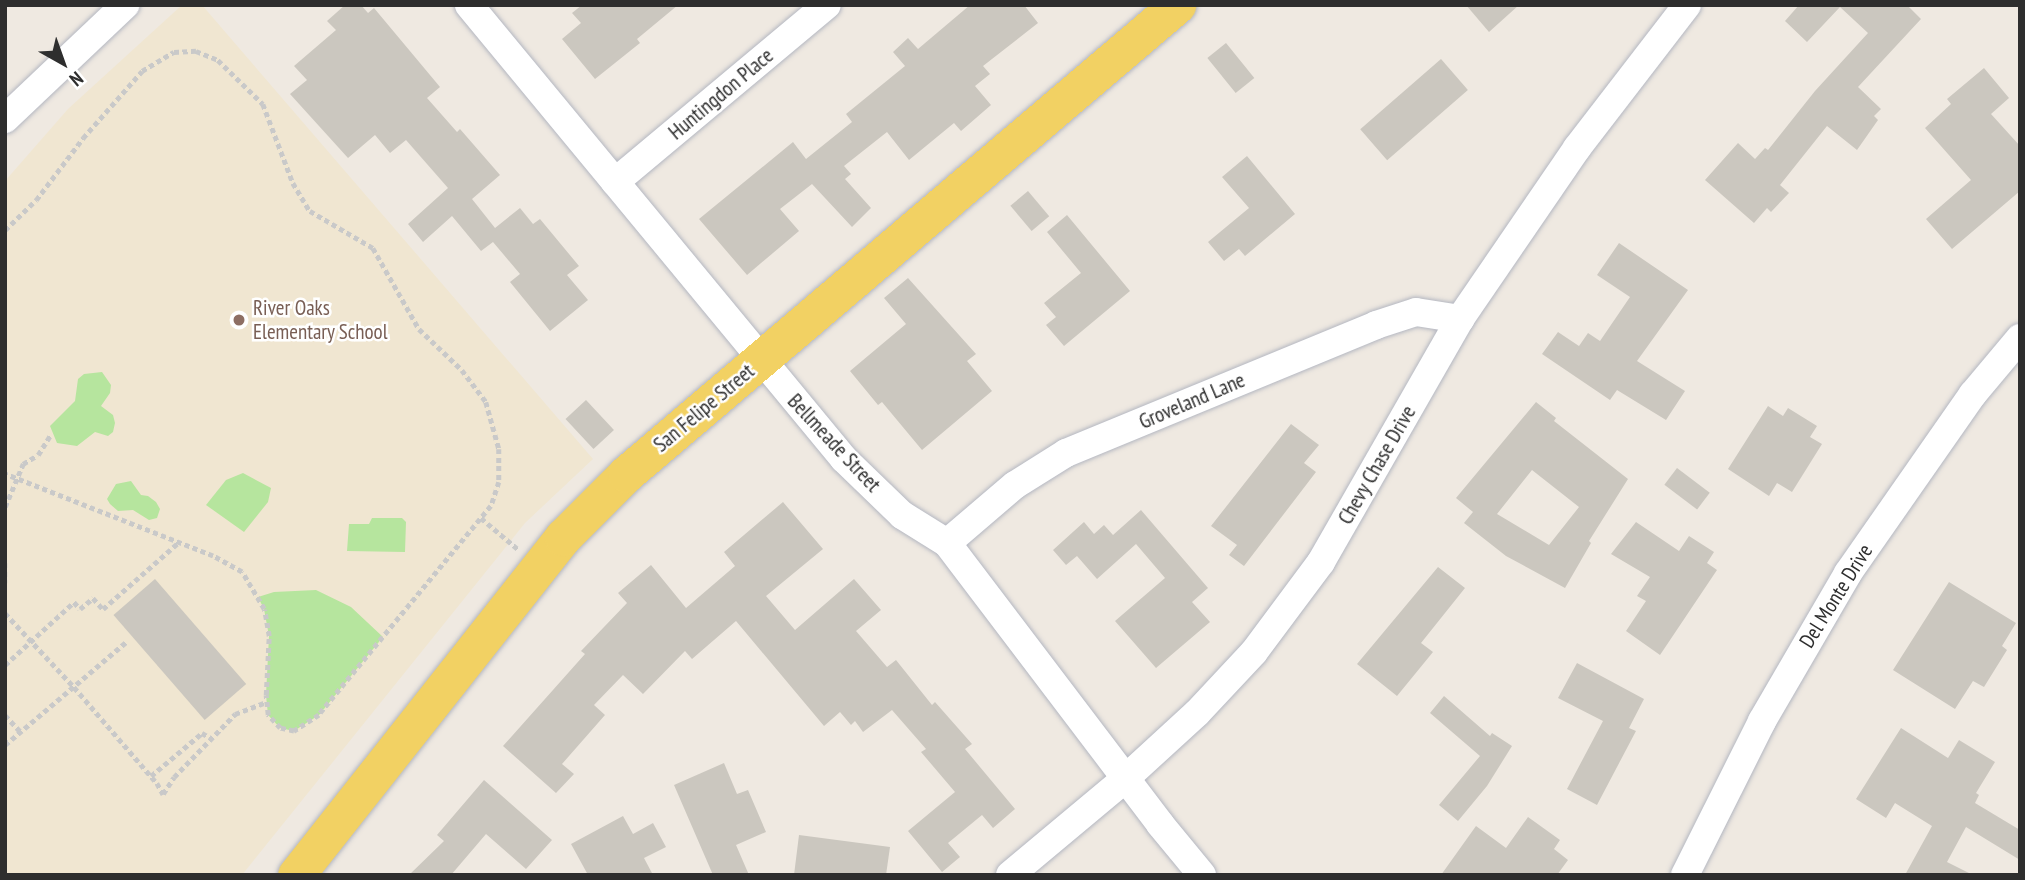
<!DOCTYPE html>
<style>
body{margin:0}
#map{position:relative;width:2025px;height:880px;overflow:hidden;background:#efe9e1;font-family:"PT Sans Narrow",sans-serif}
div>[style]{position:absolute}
.education>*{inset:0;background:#f0e6d1}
.green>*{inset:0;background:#b6e59e}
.building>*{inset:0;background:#cbc7bf;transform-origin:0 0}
.path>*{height:4.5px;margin-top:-2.25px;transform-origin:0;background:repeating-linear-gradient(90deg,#c9c9c9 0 5px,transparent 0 8.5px)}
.roads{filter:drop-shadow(0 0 2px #b4b7c1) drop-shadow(0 0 2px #b4b7c1)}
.minor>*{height:28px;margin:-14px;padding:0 14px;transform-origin:14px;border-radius:14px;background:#fff}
.major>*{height:37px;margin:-18.5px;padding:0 18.5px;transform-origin:18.5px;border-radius:18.5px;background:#f2d163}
.dots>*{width:19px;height:19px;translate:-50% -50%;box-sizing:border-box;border:4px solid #fff;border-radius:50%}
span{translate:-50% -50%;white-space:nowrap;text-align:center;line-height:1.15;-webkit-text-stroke:5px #fff;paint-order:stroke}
.street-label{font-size:21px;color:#2e2e2e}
.education-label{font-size:21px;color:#785e54}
.left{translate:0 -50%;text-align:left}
.frame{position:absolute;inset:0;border:7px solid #2e2e2e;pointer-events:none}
.north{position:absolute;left:28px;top:28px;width:70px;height:70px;-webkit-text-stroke:5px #fff;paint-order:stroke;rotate:140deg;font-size:19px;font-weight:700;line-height:28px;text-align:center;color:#2e2e2e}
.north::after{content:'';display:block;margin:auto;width:24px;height:32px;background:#2e2e2e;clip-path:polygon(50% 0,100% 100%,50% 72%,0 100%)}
</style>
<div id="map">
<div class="education">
<div style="clip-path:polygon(182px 5px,202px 5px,593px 459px,525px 523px,242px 875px,5px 875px,5px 181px,68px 109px)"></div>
</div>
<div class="green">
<div style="clip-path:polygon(102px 372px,111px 385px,110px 393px,101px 406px,113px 415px,115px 423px,113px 432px,108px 436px,95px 432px,77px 446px,57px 443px,50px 426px,75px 401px,78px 379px,84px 374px)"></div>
<div style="clip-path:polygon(243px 473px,271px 488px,268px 502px,244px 532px,206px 505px,226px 480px)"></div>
<div style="clip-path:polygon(131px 481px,141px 495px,148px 496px,156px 502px,160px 509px,157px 518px,149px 520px,133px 510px,118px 511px,110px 504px,107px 499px,116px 484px)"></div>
<div style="clip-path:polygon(372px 518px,402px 518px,406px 522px,405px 552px,347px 551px,349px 524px,369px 524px)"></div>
<div style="clip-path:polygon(316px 590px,351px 607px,383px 637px,319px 715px,294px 731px,280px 728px,268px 715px,266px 695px,269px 636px,264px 609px,258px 597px,274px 592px)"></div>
</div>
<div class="building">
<div style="clip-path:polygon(345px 5px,361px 5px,368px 13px,374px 8px,440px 87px,427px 98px,457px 132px,460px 129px,500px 175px,472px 199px,495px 228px,520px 208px,533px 224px,540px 219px,579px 266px,567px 275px,588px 300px,550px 331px,510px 282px,520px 274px,493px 242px,481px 251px,452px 216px,423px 242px,408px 224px,448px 188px,406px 140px,390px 153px,375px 135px,348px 158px,290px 94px,307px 80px,294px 66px,336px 30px,327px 21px)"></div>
<div style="clip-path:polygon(582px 5px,678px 5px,637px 39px,640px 43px,595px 79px,562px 39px,581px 23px,572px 13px)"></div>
<div style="clip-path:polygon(970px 5px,1024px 5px,1038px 23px,983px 66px,990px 74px,975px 86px,991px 105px,961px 131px,954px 123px,909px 160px,887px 132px,844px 166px,851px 174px,845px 179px,871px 208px,852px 227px,812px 184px,780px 209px,799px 231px,747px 275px,699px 219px,793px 142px,806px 159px,852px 122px,846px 114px,905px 66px,893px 52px,908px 38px,918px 49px)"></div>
<div style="clip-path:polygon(1466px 5px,1519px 5px,1489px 32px)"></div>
<div style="clip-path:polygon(1799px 5px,1907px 5px,1921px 19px,1858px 87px,1881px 109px,1874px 116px,1878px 120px,1857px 150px,1827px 126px,1780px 185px,1789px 193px,1771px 212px,1767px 208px,1754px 223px,1705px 180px,1738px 143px,1755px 159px,1765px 148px,1768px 150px,1815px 91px,1868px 33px,1840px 7px,1807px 42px,1785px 21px)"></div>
<div style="left:1226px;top:43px;width:45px;height:24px;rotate:51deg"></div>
<div style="left:1441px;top:59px;width:41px;height:107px;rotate:49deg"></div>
<div style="clip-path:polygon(1984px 68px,2009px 98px,1991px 114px,2020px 146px,2020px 191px,1952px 249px,1926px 219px,1971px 180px,1925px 128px,1951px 104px,1947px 99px)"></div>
<div style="clip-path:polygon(1247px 156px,1295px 214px,1245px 256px,1239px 249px,1224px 261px,1208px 242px,1249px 208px,1222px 177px)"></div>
<div style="left:1028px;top:191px;width:33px;height:23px;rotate:50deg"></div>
<div style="clip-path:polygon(1067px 215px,1130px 291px,1064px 346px,1046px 325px,1056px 317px,1044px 303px,1081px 273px,1047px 232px)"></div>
<div style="clip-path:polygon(1619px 243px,1688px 290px,1637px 361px,1685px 391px,1666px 420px,1617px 390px,1610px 400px,1542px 354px,1558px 332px,1579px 346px,1588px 333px,1600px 341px,1630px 297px,1597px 275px)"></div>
<div style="clip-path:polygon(908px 278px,976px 354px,967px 361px,992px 391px,922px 450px,882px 402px,878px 405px,850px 371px,906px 324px,884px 298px)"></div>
<div style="left:586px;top:400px;width:41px;height:28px;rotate:47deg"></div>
<div style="clip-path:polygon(evenodd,1536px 402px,1556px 418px,1554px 421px,1628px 479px,1589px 541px,1591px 543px,1565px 588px,1506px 556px,1464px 523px,1473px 512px,1456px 498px,1536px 402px,1532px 470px,1579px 507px,1549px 545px,1497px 514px,1532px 470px)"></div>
<div style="clip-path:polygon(1768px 406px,1783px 416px,1788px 408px,1817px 426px,1810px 437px,1822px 444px,1792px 492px,1777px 483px,1769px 496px,1728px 469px)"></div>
<div style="clip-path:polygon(1291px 424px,1319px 445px,1304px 463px,1316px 472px,1244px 566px,1229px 555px,1237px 545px,1211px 526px)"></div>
<div style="left:1677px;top:468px;width:41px;height:21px;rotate:37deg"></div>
<div style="clip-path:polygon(783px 502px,823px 549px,766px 596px,795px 630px,854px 579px,881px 610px,856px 631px,887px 667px,896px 660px,932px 705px,935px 702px,972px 744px,965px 749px,1015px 809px,993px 828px,982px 815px,948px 843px,960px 857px,942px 872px,908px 831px,955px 792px,921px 752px,926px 749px,892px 710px,863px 732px,855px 721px,851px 725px,840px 712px,824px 726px,736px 621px,692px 659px,685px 651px,643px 694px,623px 675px,594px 705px,605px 715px,562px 764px,574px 774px,556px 793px,503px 746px,585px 654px,581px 651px,627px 603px,618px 593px,651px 565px,686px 608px,735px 566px,724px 552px)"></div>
<div style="clip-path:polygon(1141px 510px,1208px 588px,1192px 602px,1210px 622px,1156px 668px,1115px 621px,1165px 578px,1136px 544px,1097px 579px,1077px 556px,1066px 565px,1053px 550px,1084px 522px,1094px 534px,1104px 525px,1113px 535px)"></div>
<div style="clip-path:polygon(1636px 522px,1679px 551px,1689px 536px,1714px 552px,1707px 563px,1717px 570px,1660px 655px,1626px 631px,1646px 601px,1637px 596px,1650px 577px,1611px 554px)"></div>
<div style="clip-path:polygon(1438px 567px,1465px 588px,1421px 643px,1433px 652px,1397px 696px,1357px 664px)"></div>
<div style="left:155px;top:579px;width:139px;height:55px;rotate:49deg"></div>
<div style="clip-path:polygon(1949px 582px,2016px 623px,2002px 646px,2007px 650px,1984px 687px,1973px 681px,1955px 709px,1893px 670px)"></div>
<div style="clip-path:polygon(1577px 663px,1644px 699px,1629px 728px,1636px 731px,1597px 805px,1567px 789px,1603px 721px,1558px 698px)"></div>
<div style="clip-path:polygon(1444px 696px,1490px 736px,1492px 733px,1512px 746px,1487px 786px,1458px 821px,1439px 805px,1480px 756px,1430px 713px)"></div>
<div style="clip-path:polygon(1901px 728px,1948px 758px,1959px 740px,1995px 762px,1976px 793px,1979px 795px,1975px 803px,2020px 830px,2020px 860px,1966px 827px,1947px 862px,1973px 875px,1905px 875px,1932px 826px,1895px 803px,1886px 818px,1856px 799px)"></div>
<div style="clip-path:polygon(724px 763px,737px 794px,748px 790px,766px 832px,736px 845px,749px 875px,713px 875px,674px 785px)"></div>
<div style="clip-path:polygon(484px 780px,552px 840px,526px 869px,486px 834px,451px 875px,409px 875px,444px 841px,437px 835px)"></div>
<div style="clip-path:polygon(623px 816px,633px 834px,653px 823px,666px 847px,644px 858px,653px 875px,588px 875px,571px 844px)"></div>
<div style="clip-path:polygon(1528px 817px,1560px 840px,1554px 849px,1568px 860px,1557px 875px,1441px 875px,1476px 826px,1506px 848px)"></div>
<div style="clip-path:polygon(799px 835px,890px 847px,886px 875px,794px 875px)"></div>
</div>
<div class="path">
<div style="left:5px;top:230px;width:43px;rotate:-44.1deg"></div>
<div style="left:36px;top:200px;width:78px;rotate:-52.8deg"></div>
<div style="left:83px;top:138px;width:89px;rotate:-48.6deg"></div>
<div style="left:142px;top:71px;width:37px;rotate:-31deg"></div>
<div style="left:174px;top:52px;width:22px;rotate:-3deg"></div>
<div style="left:196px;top:51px;width:24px;rotate:22deg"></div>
<div style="left:218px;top:60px;width:63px;rotate:44.4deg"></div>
<div style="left:263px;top:104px;width:85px;rotate:69.2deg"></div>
<div style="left:293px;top:183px;width:33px;rotate:59deg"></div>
<div style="left:310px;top:211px;width:73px;rotate:30.4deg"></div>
<div style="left:373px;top:248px;width:93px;rotate:60.4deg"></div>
<div style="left:419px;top:329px;width:59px;rotate:43.6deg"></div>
<div style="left:462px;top:370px;width:40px;rotate:53deg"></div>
<div style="left:486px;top:402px;width:49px;rotate:74.5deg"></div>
<div style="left:499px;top:449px;width:33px;rotate:90deg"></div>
<div style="left:499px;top:482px;width:25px;rotate:108deg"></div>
<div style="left:491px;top:506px;width:271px;rotate:129.5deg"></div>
<div style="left:319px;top:715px;width:30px;rotate:147deg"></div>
<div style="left:294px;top:731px;width:14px;rotate:-168deg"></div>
<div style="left:280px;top:728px;width:18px;rotate:-133deg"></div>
<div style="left:268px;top:715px;width:20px;rotate:-96deg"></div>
<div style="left:266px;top:695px;width:59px;rotate:-87.1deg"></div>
<div style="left:269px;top:636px;width:27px;rotate:-100deg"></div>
<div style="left:264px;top:609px;width:43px;rotate:-120.7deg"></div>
<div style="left:242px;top:572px;width:33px;rotate:-151deg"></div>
<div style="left:213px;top:556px;width:224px;rotate:-158.5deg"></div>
<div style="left:5px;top:507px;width:47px;rotate:-67.3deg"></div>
<div style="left:23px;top:464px;width:17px;rotate:-31deg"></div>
<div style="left:38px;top:455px;width:25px;rotate:-58deg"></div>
<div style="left:481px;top:518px;width:48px;rotate:40deg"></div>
<div style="left:5px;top:563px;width:20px;rotate:90deg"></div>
<div style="left:5px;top:613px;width:101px;rotate:47deg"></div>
<div style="left:74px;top:687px;width:127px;rotate:49.2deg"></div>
<div style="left:157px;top:783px;width:13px;rotate:61deg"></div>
<div style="left:163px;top:794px;width:20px;rotate:-57deg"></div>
<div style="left:174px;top:777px;width:88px;rotate:-45.9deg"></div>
<div style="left:235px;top:714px;width:34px;rotate:-21deg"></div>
<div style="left:5px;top:665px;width:93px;rotate:-42.4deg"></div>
<div style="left:74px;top:602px;width:9px;rotate:49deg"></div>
<div style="left:80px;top:609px;width:17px;rotate:-40deg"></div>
<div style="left:93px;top:598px;width:15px;rotate:48deg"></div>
<div style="left:103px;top:609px;width:101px;rotate:-41.4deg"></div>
<div style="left:5px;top:715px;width:23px;rotate:47deg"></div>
<div style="left:5px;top:745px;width:160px;rotate:-40.4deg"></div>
<div style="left:151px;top:776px;width:67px;rotate:-40.1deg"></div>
<div style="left:202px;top:733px;width:10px;rotate:29deg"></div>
</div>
<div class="roads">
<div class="minor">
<div style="left:469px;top:5px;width:589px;rotate:50.44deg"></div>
<div style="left:844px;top:459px;width:81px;rotate:44deg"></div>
<div style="left:902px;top:515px;width:53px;rotate:31.9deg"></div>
<div style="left:947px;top:543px;width:353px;rotate:52.8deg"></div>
<div style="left:1160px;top:824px;width:66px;rotate:50.5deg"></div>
<div style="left:5px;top:119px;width:166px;rotate:-43.5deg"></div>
<div style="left:615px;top:182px;width:276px;rotate:-39.9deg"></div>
<div style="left:947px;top:543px;width:89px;rotate:-40.5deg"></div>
<div style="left:1015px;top:485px;width:60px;rotate:-32.1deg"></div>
<div style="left:1066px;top:453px;width:335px;rotate:-22.4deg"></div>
<div style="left:1376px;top:325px;width:42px;rotate:-18deg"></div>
<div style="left:1416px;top:312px;width:45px;rotate:9deg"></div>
<div style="left:1010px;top:875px;width:151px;rotate:-39.9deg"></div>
<div style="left:1126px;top:778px;width:96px;rotate:-42.5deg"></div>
<div style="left:1197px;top:713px;width:83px;rotate:-46.9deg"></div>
<div style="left:1254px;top:652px;width:112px;rotate:-53.3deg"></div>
<div style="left:1321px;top:562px;width:280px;rotate:-60.2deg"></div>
<div style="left:1460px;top:319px;width:207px;rotate:-55.6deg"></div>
<div style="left:1577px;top:148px;width:180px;rotate:-52.4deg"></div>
<div style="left:1685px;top:875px;width:172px;rotate:-63.4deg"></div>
<div style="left:1762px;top:721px;width:171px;rotate:-59.8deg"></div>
<div style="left:1848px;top:573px;width:218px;rotate:-55.1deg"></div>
<div style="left:1973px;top:394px;width:73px;rotate:-50deg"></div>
</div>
<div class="major">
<div style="left:296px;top:875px;width:431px;rotate:-51.7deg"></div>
<div style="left:563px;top:537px;width:89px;rotate:-45deg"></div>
<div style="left:626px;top:474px;width:724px;rotate:-40.4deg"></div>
</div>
</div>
<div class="dots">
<div style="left:239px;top:320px;background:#8d6e63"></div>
</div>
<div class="street-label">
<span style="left:721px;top:94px;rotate:-40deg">Huntingdon Place</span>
<span style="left:1192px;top:401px;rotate:-23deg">Groveland Lane</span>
<span style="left:704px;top:408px;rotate:-40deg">San Felipe Street</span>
<span style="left:834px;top:443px;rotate:47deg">Bellmeade Street</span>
<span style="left:1377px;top:465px;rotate:-60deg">Chevy Chase Drive</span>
<span style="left:1836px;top:596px;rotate:-58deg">Del Monte Drive</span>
</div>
<div class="education-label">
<span class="left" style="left:253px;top:320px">River Oaks<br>Elementary School</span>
</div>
<div class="frame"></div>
<div class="north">N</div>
</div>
